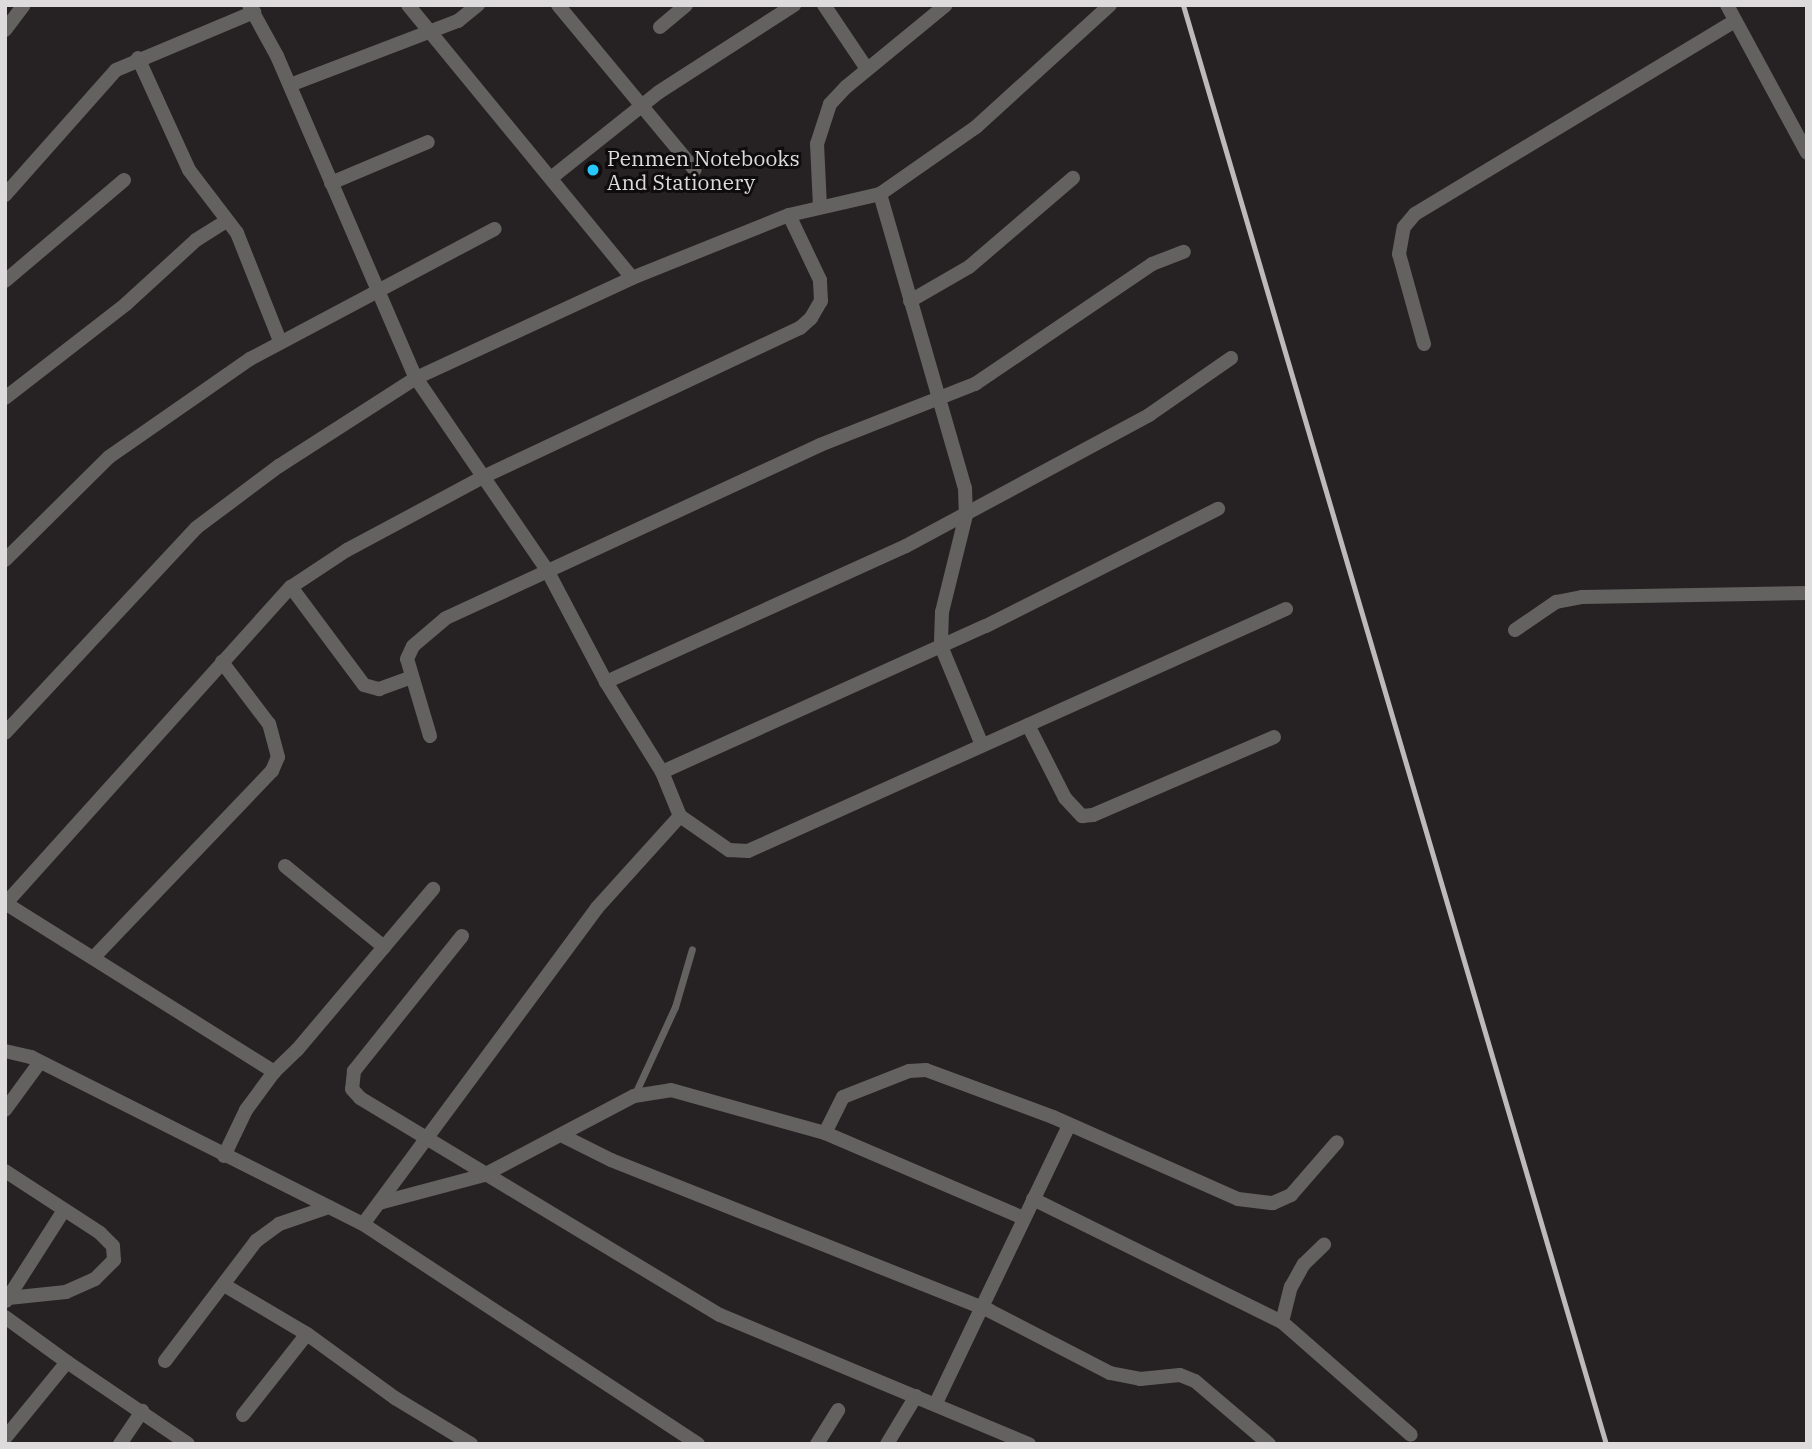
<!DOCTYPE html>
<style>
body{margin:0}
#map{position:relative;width:1812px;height:1449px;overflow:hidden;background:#262223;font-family:"IBM Plex Serif",serif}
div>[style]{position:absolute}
.service>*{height:7px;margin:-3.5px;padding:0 3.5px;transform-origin:3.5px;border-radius:3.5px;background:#646161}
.minor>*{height:14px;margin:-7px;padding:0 7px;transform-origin:7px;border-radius:7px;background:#646161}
.rail>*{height:5px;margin:-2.5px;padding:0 2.5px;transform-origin:2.5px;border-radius:2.5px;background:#bebabb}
.dots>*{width:19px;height:19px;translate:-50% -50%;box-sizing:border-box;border:4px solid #0e0c0d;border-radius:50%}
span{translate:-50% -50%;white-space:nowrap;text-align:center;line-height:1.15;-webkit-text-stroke:6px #0e0c0d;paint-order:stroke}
.poi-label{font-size:21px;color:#dedbdc}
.left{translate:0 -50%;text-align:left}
.frame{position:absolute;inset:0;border:7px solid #dedbdc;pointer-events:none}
</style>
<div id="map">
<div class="service">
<div style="left:634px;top:1096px;width:98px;rotate:-65.3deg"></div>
<div style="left:675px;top:1007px;width:60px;rotate:-73.7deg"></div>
</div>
<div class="minor">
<div style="left:249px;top:5px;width:58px;rotate:61.2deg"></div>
<div style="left:277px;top:56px;width:351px;rotate:66.7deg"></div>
<div style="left:416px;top:378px;width:232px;rotate:55.7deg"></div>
<div style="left:547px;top:570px;width:127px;rotate:62.2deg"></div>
<div style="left:606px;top:682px;width:106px;rotate:58.1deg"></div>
<div style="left:662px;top:772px;width:48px;rotate:67.8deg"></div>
<div style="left:680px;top:816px;width:124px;rotate:132.1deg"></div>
<div style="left:597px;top:908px;width:393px;rotate:126.5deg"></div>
<div style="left:408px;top:5px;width:353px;rotate:50.6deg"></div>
<div style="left:558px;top:5px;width:214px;rotate:50.3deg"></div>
<div style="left:824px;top:5px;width:77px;rotate:56.1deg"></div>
<div style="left:1727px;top:5px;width:168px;rotate:61.6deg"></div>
<div style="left:660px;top:27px;width:34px;rotate:-40deg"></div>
<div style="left:5px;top:30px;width:31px;rotate:-53deg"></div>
<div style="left:138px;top:58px;width:123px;rotate:65.5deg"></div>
<div style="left:189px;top:170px;width:79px;rotate:52.7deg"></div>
<div style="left:237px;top:233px;width:116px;rotate:68.3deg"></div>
<div style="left:290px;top:85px;width:180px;rotate:-20.9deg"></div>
<div style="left:458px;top:21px;width:26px;rotate:-39deg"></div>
<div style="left:551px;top:178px;width:138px;rotate:-38.5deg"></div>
<div style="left:659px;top:92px;width:161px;rotate:-32.8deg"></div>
<div style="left:331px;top:183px;width:105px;rotate:-22.9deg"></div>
<div style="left:880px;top:194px;width:306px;rotate:73.9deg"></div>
<div style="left:965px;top:488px;width:27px;rotate:88deg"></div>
<div style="left:966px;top:515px;width:100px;rotate:103.9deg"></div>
<div style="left:942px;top:612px;width:34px;rotate:92deg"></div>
<div style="left:941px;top:646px;width:107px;rotate:67.5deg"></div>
<div style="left:5px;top:195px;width:167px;rotate:-48.4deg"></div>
<div style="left:116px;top:70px;width:150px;rotate:-22.8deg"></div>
<div style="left:820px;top:207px;width:63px;rotate:-92.7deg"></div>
<div style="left:817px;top:144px;width:42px;rotate:-72deg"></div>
<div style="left:830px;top:104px;width:23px;rotate:-47deg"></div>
<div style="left:846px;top:87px;width:129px;rotate:-39.4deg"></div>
<div style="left:5px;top:281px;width:156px;rotate:-40.3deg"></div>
<div style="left:910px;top:301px;width:68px;rotate:-30deg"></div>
<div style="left:969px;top:267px;width:137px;rotate:-40.6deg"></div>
<div style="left:1424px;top:344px;width:93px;rotate:-105.5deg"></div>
<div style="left:1399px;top:254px;width:27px;rotate:-80deg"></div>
<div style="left:1404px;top:227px;width:17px;rotate:-50deg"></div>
<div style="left:1415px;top:214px;width:374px;rotate:-31.1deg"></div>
<div style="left:5px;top:398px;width:153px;rotate:-37.8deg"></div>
<div style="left:126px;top:304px;width:95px;rotate:-42.4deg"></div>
<div style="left:196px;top:240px;width:36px;rotate:-32deg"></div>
<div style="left:5px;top:560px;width:146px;rotate:-44.7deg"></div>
<div style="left:109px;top:457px;width:172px;rotate:-34.8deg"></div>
<div style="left:250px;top:359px;width:277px;rotate:-28deg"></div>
<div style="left:291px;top:587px;width:122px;rotate:53.3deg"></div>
<div style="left:364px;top:685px;width:16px;rotate:15deg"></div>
<div style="left:379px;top:689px;width:33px;rotate:-20deg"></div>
<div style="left:1515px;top:630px;width:50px;rotate:-34.3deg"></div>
<div style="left:1556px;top:602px;width:26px;rotate:-11deg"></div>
<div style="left:1582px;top:597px;width:225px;rotate:-1deg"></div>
<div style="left:606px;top:682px;width:329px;rotate:-24.4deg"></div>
<div style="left:906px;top:546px;width:276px;rotate:-28.3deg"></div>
<div style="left:1149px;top:415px;width:100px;rotate:-34.8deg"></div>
<div style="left:1028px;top:725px;width:82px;rotate:63.1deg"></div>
<div style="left:1065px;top:798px;width:25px;rotate:47deg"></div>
<div style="left:1082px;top:816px;width:11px;rotate:-5deg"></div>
<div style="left:1093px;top:815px;width:197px;rotate:-23.3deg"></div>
<div style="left:5px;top:733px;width:280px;rotate:-47deg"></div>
<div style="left:196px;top:528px;width:104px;rotate:-36.8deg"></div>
<div style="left:279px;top:466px;width:163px;rotate:-32.7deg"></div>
<div style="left:416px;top:378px;width:238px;rotate:-24.8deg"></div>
<div style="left:632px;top:278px;width:169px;rotate:-21.9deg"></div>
<div style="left:789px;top:215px;width:93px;rotate:-13deg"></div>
<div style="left:880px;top:194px;width:117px;rotate:-34.9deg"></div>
<div style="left:976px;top:127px;width:181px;rotate:-42.3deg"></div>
<div style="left:430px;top:736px;width:80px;rotate:-106.6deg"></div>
<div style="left:407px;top:659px;width:14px;rotate:-65deg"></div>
<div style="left:413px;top:646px;width:43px;rotate:-40.3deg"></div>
<div style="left:446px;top:618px;width:412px;rotate:-24.8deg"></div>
<div style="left:820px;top:445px;width:167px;rotate:-21.5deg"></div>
<div style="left:975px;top:384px;width:214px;rotate:-34.1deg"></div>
<div style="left:1152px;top:264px;width:34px;rotate:-21deg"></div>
<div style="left:662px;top:772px;width:355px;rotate:-24.3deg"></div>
<div style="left:986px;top:626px;width:260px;rotate:-26.8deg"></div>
<div style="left:680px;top:816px;width:60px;rotate:34.8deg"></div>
<div style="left:729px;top:850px;width:19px;rotate:3deg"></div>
<div style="left:748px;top:851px;width:590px;rotate:-24.22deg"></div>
<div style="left:285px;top:866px;width:128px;rotate:39.3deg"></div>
<div style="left:5px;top:903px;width:318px;rotate:32.1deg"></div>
<div style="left:6px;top:903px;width:426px;rotate:-48deg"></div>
<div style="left:291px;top:587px;width:67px;rotate:-33.5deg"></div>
<div style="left:347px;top:550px;width:152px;rotate:-28.2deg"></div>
<div style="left:481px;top:478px;width:353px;rotate:-25.2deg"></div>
<div style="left:800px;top:328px;width:15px;rotate:-42deg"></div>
<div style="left:811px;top:318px;width:20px;rotate:-60deg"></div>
<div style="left:821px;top:301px;width:21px;rotate:-93deg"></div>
<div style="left:820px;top:280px;width:72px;rotate:-115.5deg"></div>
<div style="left:462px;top:936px;width:173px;rotate:128.7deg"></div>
<div style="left:354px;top:1071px;width:18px;rotate:96deg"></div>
<div style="left:352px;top:1089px;width:12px;rotate:48deg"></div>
<div style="left:360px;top:1098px;width:420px;rotate:31.1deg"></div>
<div style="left:720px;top:1315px;width:335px;rotate:22.7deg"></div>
<div style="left:95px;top:956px;width:256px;rotate:-46.3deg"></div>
<div style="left:272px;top:771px;width:15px;rotate:-67deg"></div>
<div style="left:278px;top:757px;width:34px;rotate:-105deg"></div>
<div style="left:269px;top:724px;width:78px;rotate:-127.2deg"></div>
<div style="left:5px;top:1051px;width:27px;rotate:13deg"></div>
<div style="left:31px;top:1057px;width:372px;rotate:26.7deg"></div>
<div style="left:363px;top:1224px;width:401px;rotate:33.3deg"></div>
<div style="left:5px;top:1110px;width:59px;rotate:-53.9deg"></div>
<div style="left:825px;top:1133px;width:40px;rotate:-63.4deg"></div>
<div style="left:843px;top:1097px;width:71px;rotate:-21.5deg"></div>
<div style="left:909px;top:1071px;width:17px;rotate:-3deg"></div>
<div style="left:926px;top:1070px;width:135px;rotate:20.3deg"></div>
<div style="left:1053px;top:1117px;width:202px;rotate:23.9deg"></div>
<div style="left:1238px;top:1199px;width:35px;rotate:7deg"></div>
<div style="left:1273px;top:1203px;width:20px;rotate:-24deg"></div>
<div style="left:1291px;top:1195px;width:70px;rotate:-49deg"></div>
<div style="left:561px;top:1135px;width:56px;rotate:26.6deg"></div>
<div style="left:611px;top:1160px;width:408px;rotate:21.7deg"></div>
<div style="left:990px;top:1311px;width:135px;rotate:27.3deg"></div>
<div style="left:1110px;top:1373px;width:31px;rotate:11deg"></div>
<div style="left:1140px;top:1379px;width:40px;rotate:-5.7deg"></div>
<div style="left:1180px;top:1375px;width:16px;rotate:22deg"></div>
<div style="left:1195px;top:1381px;width:97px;rotate:40.4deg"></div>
<div style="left:224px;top:1156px;width:51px;rotate:-64.4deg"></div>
<div style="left:246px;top:1110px;width:47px;rotate:-53.6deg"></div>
<div style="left:274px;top:1072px;width:32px;rotate:-44deg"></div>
<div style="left:297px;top:1050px;width:211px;rotate:-49.8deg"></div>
<div style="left:5px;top:1171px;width:113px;rotate:33.1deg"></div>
<div style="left:100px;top:1233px;width:18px;rotate:45deg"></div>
<div style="left:113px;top:1246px;width:14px;rotate:86deg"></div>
<div style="left:114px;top:1260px;width:27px;rotate:135deg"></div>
<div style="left:95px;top:1279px;width:32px;rotate:156deg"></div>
<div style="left:66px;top:1292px;width:58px;rotate:174.1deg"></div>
<div style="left:1033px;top:1199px;width:278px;rotate:26.3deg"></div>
<div style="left:1282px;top:1322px;width:171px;rotate:41.2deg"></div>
<div style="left:379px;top:1203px;width:109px;rotate:-14.9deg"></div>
<div style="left:484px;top:1175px;width:170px;rotate:-27.8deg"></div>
<div style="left:634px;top:1096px;width:37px;rotate:-9deg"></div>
<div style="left:671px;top:1090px;width:160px;rotate:15.6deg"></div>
<div style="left:825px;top:1133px;width:215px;rotate:23.2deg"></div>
<div style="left:224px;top:1285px;width:96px;rotate:30.6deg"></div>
<div style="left:307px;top:1334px;width:109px;rotate:36deg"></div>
<div style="left:395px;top:1398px;width:89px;rotate:31.2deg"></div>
<div style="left:6px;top:1301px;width:108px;rotate:-57.5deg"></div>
<div style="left:5px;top:1317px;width:77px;rotate:36deg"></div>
<div style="left:1282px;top:1322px;width:36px;rotate:-76deg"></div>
<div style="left:1291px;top:1287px;width:26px;rotate:-61deg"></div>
<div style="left:1304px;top:1264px;width:28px;rotate:-44deg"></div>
<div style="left:165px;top:1361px;width:151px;rotate:-52.8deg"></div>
<div style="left:256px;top:1241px;width:29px;rotate:-36deg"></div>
<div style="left:279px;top:1224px;width:53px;rotate:-18.8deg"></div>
<div style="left:936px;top:1403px;width:308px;rotate:-64.4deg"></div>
<div style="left:243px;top:1415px;width:103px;rotate:-51.7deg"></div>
<div style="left:5px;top:1438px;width:98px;rotate:-50.8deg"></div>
<div style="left:67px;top:1362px;width:146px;rotate:34.1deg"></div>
<div style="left:120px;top:1444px;width:40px;rotate:-56deg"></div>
<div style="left:817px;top:1444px;width:40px;rotate:-58deg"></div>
<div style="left:887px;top:1444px;width:56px;rotate:-58.9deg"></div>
</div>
<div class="rail">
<div style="left:1183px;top:5px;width:1500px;rotate:73.62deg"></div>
</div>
<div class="dots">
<div style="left:593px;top:170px;background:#27c8fe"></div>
</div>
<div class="poi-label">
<span class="left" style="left:607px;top:170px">Penmen Notebooks<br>And Stationery</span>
</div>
<div class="frame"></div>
</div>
